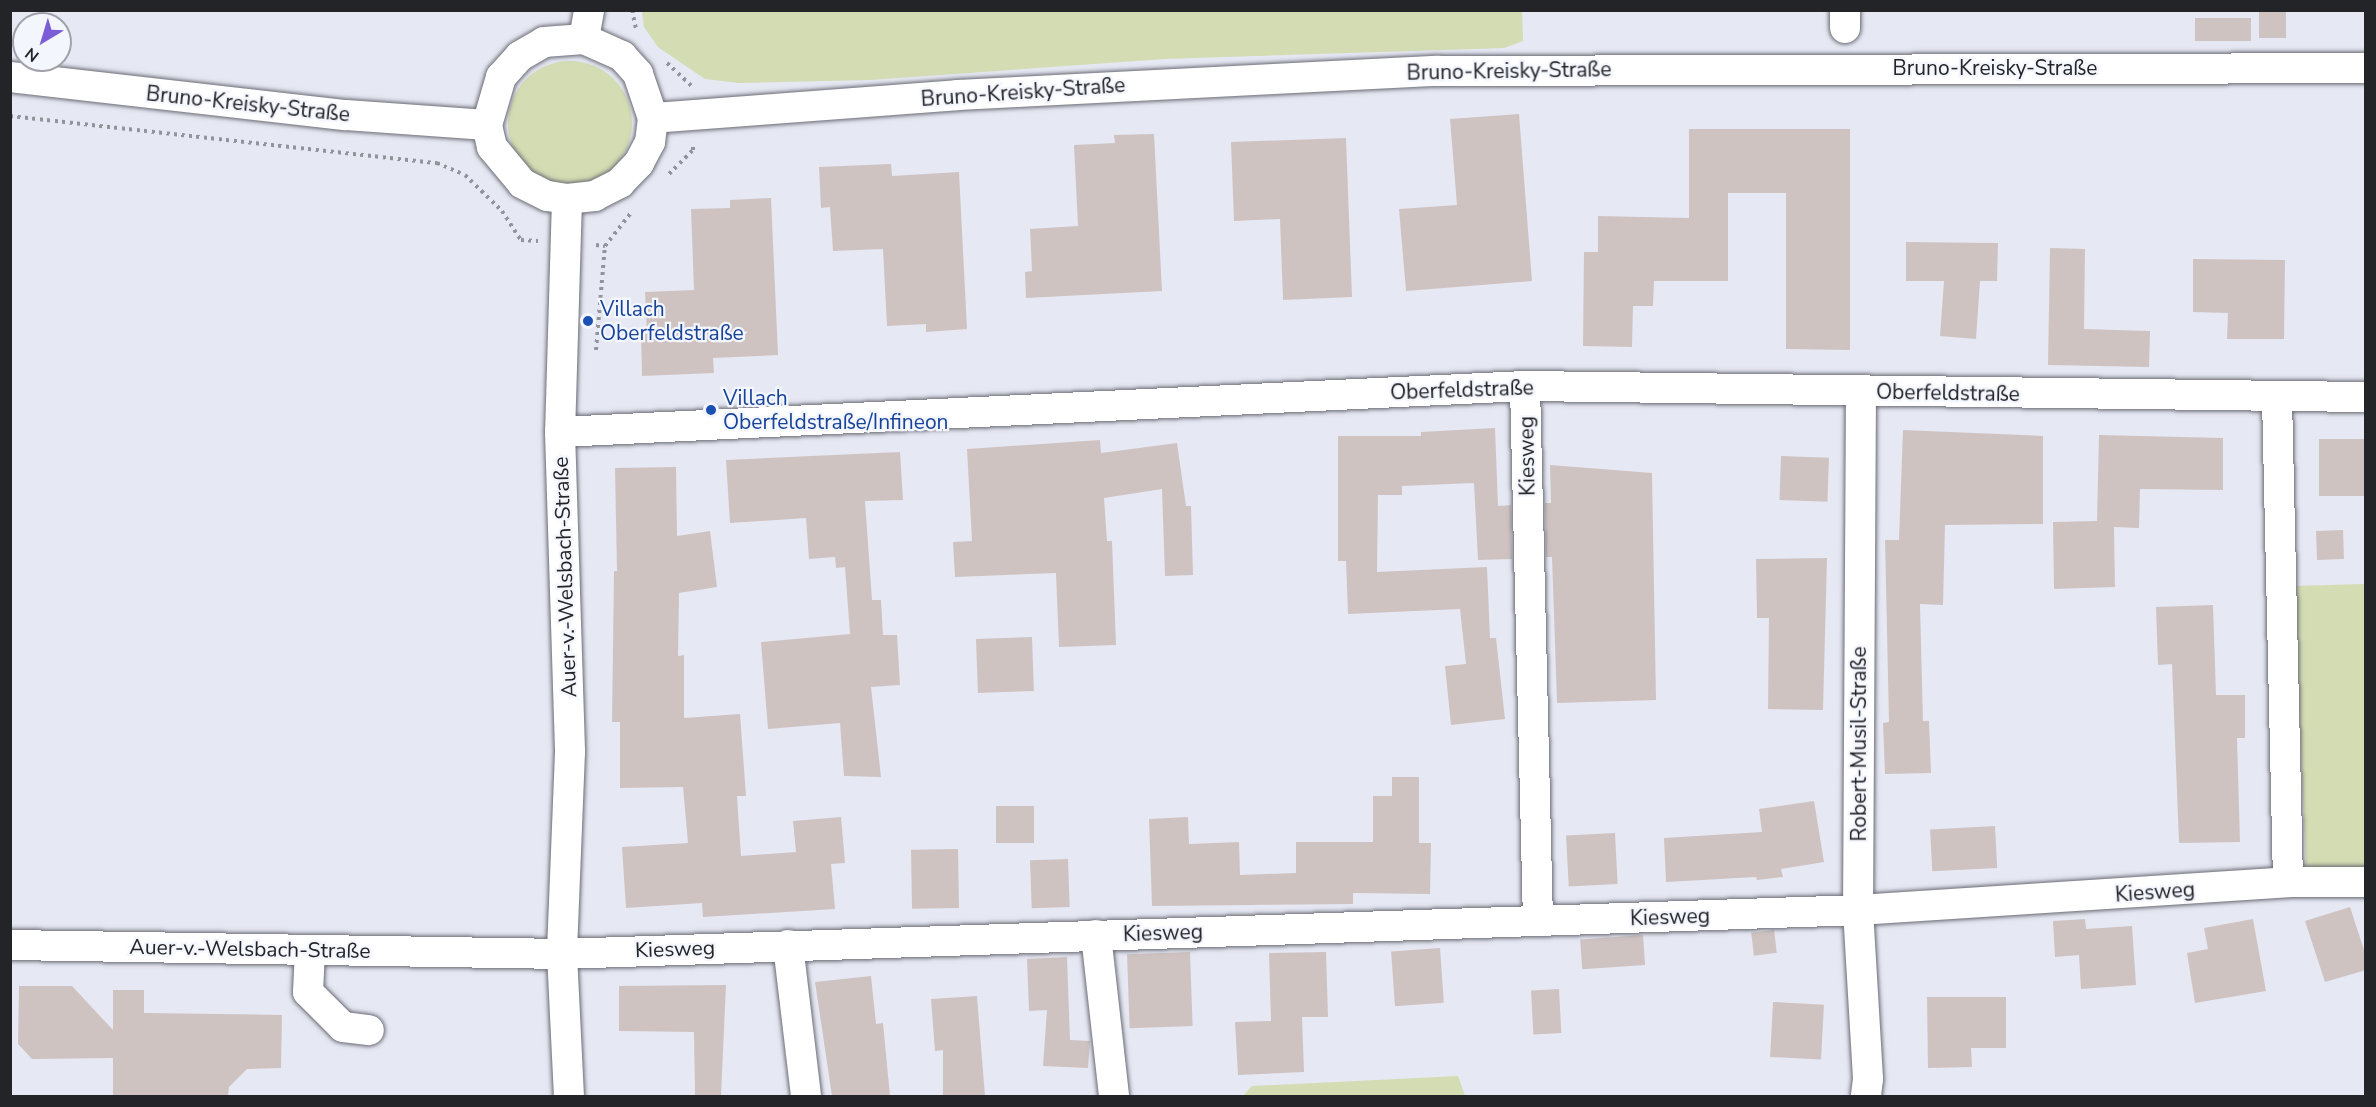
<!DOCTYPE html>
<meta charset="utf-8">
<style>
body{margin:0}
#map{position:relative;width:2376px;height:1107px;overflow:hidden;background:#e6e8f3;font-family:"Nunito Sans",sans-serif}
div>[style]{position:absolute}
.green>*{inset:0;background:#d3dcb2}
.round{border-radius:50%}
.building>*{inset:0;background:#cfc3c2;transform-origin:0 0}
.path>*{height:4px;margin-top:-2px;transform-origin:0;background:repeating-linear-gradient(90deg,#92939b 0 3px,transparent 0 7.5px)}
.roads{filter:drop-shadow(0 0 2px #6a6c75) drop-shadow(0 0 2px #6a6c75)}
.minor>*{height:30px;margin:-15px;padding:0 15px;transform-origin:15px;border-radius:15px;background:#fff}
.dots>*{width:16px;height:16px;translate:-50% -50%;box-sizing:border-box;border:3px solid #f4f6fe;border-radius:50%}
span{translate:-50% -50%;white-space:nowrap;text-align:center;line-height:1.15;-webkit-text-stroke:4.5px #f4f6fe;paint-order:stroke}
.street-label{font-size:21px;color:#232427}
.transit-label{font-size:21px;color:#164399}
.left{translate:0 -50%;text-align:left}
.frame{position:absolute;inset:0;border:12px solid #232427;pointer-events:none}
.north{position:absolute;left:12px;top:12px;width:60px;height:60px;box-sizing:border-box;background:#f4f6fe;border:2px solid #a0a2a8;border-radius:50%;rotate:218deg;font-size:16px;font-weight:700;line-height:24px;text-align:center;color:#232427}
.north::after{content:'';display:block;margin:auto;width:21px;height:27px;background:#7b5dd7;clip-path:polygon(50% 0,100% 100%,50% 72%,0 100%)}
</style>
<div id="map">
<div class="green">
<div style="clip-path:polygon(1522px 10px,1523px 41px,1504px 48px,1165px 59px,869px 80px,739px 83px,705px 79px,658px 47px,644px 27px,642px 11px)"></div>
<div class="round" style="left:508px;top:61px;width:124px;height:124px"></div>
<div style="clip-path:polygon(2365px 584px,2365px 868px,2306px 867px,2294px 586px)"></div>
<div style="clip-path:polygon(1458px 1076px,1465px 1096px,1243px 1096px,1252px 1086px)"></div>
</div>
<div class="building">
<div style="left:2259px;top:10px;width:27px;height:28px"></div>
<div style="left:2195px;top:18px;width:56px;height:23px"></div>
<div style="clip-path:polygon(1519px 114px,1532px 281px,1406px 291px,1399px 209px,1457px 205px,1450px 119px)"></div>
<div style="clip-path:polygon(1689px 129px,1850px 129px,1850px 350px,1786px 349px,1786px 193px,1728px 193px,1728px 281px,1654px 281px,1653px 306px,1633px 306px,1632px 347px,1583px 346px,1584px 252px,1598px 252px,1598px 216px,1689px 218px)"></div>
<div style="clip-path:polygon(1154px 134px,1162px 291px,1026px 298px,1025px 272px,1032px 271px,1030px 229px,1078px 226px,1074px 145px,1115px 143px,1114px 135px)"></div>
<div style="clip-path:polygon(1346px 138px,1352px 297px,1283px 300px,1280px 219px,1234px 221px,1231px 142px)"></div>
<div style="clip-path:polygon(891px 164px,892px 176px,959px 172px,967px 329px,926px 332px,926px 324px,887px 326px,883px 249px,833px 251px,830px 207px,821px 208px,819px 167px)"></div>
<div style="clip-path:polygon(771px 198px,778px 355px,713px 358px,714px 373px,642px 376px,641px 334px,647px 334px,645px 292px,694px 290px,691px 209px,730px 208px,730px 200px)"></div>
<div style="clip-path:polygon(1906px 242px,1998px 243px,1997px 281px,1980px 281px,1976px 339px,1940px 336px,1944px 281px,1906px 281px)"></div>
<div style="clip-path:polygon(2050px 248px,2085px 249px,2084px 329px,2150px 331px,2149px 367px,2048px 365px)"></div>
<div style="clip-path:polygon(2193px 259px,2285px 260px,2284px 339px,2227px 339px,2228px 313px,2193px 312px)"></div>
<div style="clip-path:polygon(1495px 428px,1498px 506px,1511px 505px,1512px 559px,1478px 560px,1474px 483px,1402px 486px,1402px 495px,1378px 495px,1377px 572px,1487px 567px,1490px 638px,1496px 638px,1505px 719px,1451px 725px,1445px 666px,1466px 664px,1460px 609px,1348px 614px,1346px 561px,1338px 561px,1338px 436px,1421px 436px,1421px 432px)"></div>
<div style="clip-path:polygon(1903px 430px,2043px 436px,2043px 524px,1945px 525px,1943px 605px,1920px 604px,1923px 721px,1929px 721px,1931px 773px,1885px 774px,1883px 723px,1889px 722px,1885px 540px,1899px 540px)"></div>
<div style="clip-path:polygon(2099px 435px,2223px 438px,2223px 490px,2140px 489px,2139px 528px,2114px 527px,2115px 587px,2054px 589px,2053px 522px,2097px 521px)"></div>
<div style="left:2366px;top:439px;width:57px;height:47px;rotate:90deg"></div>
<div style="clip-path:polygon(1100px 440px,1101px 453px,1177px 443px,1186px 506px,1191px 506px,1193px 575px,1165px 576px,1162px 489px,1104px 498px,1107px 541px,1112px 541px,1116px 645px,1059px 647px,1056px 573px,955px 577px,953px 542px,972px 541px,967px 449px)"></div>
<div style="clip-path:polygon(900px 452px,903px 500px,865px 501px,872px 600px,881px 600px,883px 635px,897px 635px,900px 685px,871px 687px,881px 777px,844px 776px,840px 723px,768px 729px,761px 642px,850px 634px,845px 567px,836px 568px,835px 557px,809px 559px,806px 518px,730px 523px,726px 460px)"></div>
<div style="left:1781px;top:456px;width:48px;height:44px;rotate:2deg"></div>
<div style="clip-path:polygon(1550px 465px,1652px 473px,1656px 700px,1557px 703px,1552px 557px,1546px 557px,1545px 503px,1551px 503px)"></div>
<div style="clip-path:polygon(676px 467px,677px 536px,710px 531px,717px 587px,679px 593px,678px 656px,684px 655px,684px 718px,740px 714px,746px 796px,737px 796px,741px 856px,796px 852px,793px 821px,841px 817px,845px 863px,831px 864px,835px 909px,703px 917px,702px 903px,626px 908px,622px 847px,688px 843px,683px 787px,620px 788px,620px 722px,612px 722px,614px 571px,617px 571px,615px 468px)"></div>
<div style="left:2343px;top:530px;width:29px;height:27px;rotate:88deg"></div>
<div style="clip-path:polygon(1827px 558px,1823px 710px,1768px 709px,1769px 618px,1757px 618px,1756px 559px)"></div>
<div style="clip-path:polygon(2213px 605px,2216px 695px,2245px 695px,2245px 738px,2237px 738px,2240px 842px,2179px 843px,2172px 664px,2158px 665px,2156px 607px)"></div>
<div style="left:1032px;top:637px;width:54px;height:56px;rotate:88deg"></div>
<div style="clip-path:polygon(1392px 777px,1419px 777px,1419px 843px,1431px 843px,1430px 894px,1353px 893px,1353px 904px,1152px 906px,1149px 819px,1188px 817px,1189px 844px,1239px 842px,1240px 875px,1296px 873px,1296px 842px,1373px 842px,1373px 796px,1392px 796px)"></div>
<div style="clip-path:polygon(1814px 801px,1824px 862px,1781px 869px,1783px 877px,1757px 880px,1756px 877px,1666px 882px,1664px 838px,1762px 832px,1759px 809px)"></div>
<div style="left:996px;top:806px;width:38px;height:37px"></div>
<div style="left:1995px;top:826px;width:42px;height:65px;rotate:87deg"></div>
<div style="left:1615px;top:833px;width:51px;height:49px;rotate:87deg"></div>
<div style="left:958px;top:849px;width:59px;height:47px;rotate:89deg"></div>
<div style="left:1068px;top:859px;width:48px;height:38px;rotate:88deg"></div>
<div style="clip-path:polygon(2350px 907px,2366px 956px,2366px 970px,2325px 982px,2305px 921px)"></div>
<div style="clip-path:polygon(2085px 919px,2086px 929px,2132px 926px,2136px 985px,2081px 989px,2079px 955px,2055px 957px,2053px 921px)"></div>
<div style="clip-path:polygon(2253px 919px,2266px 991px,2195px 1003px,2187px 953px,2208px 949px,2204px 928px)"></div>
<div style="left:1774px;top:930px;width:23px;height:23px;rotate:83deg"></div>
<div style="left:1643px;top:935px;width:30px;height:63px;rotate:86deg"></div>
<div style="left:1440px;top:948px;width:55px;height:49px;rotate:86deg"></div>
<div style="left:1190px;top:952px;width:74px;height:63px;rotate:88deg"></div>
<div style="clip-path:polygon(1326px 952px,1328px 1017px,1302px 1017px,1304px 1072px,1238px 1075px,1235px 1022px,1271px 1021px,1269px 953px)"></div>
<div style="clip-path:polygon(1067px 957px,1070px 1040px,1090px 1041px,1088px 1068px,1043px 1066px,1047px 1010px,1029px 1011px,1027px 959px)"></div>
<div style="clip-path:polygon(871px 976px,876px 1024px,883px 1023px,890px 1096px,832px 1096px,815px 982px)"></div>
<div style="clip-path:polygon(726px 985px,721px 1096px,695px 1096px,694px 1032px,619px 1031px,619px 986px)"></div>
<div style="clip-path:polygon(19px 986px,72px 986px,113px 1030px,113px 990px,144px 990px,144px 1013px,282px 1015px,281px 1068px,247px 1069px,229px 1087px,228px 1096px,113px 1096px,113px 1058px,32px 1059px,18px 1044px)"></div>
<div style="left:1559px;top:989px;width:44px;height:28px;rotate:87deg"></div>
<div style="clip-path:polygon(977px 996px,985px 1096px,943px 1096px,943px 1050px,935px 1051px,931px 999px)"></div>
<div style="clip-path:polygon(1927px 997px,2006px 997px,2006px 1048px,1971px 1048px,1972px 1067px,1928px 1068px)"></div>
<div style="left:1773px;top:1002px;width:51px;height:55px;rotate:3deg"></div>
</div>
<div class="path">
<div style="left:632px;top:10px;width:19px;rotate:78deg"></div>
<div style="left:667px;top:63px;width:33px;rotate:43deg"></div>
<div style="left:10px;top:116px;width:430px;rotate:6.3deg"></div>
<div style="left:437px;top:163px;width:30px;rotate:23deg"></div>
<div style="left:465px;top:175px;width:52px;rotate:44.2deg"></div>
<div style="left:502px;top:211px;width:35px;rotate:57deg"></div>
<div style="left:521px;top:240px;width:17px;rotate:3deg"></div>
<div style="left:669px;top:174px;width:34px;rotate:-45deg"></div>
<div style="left:693px;top:150px;width:6px;rotate:-90deg"></div>
<div style="left:596px;top:245px;width:9px;rotate:6deg"></div>
<div style="left:605px;top:246px;width:41px;rotate:-52deg"></div>
<div style="left:596px;top:350px;width:104px;rotate:-85.1deg"></div>
</div>
<div class="roads">
<div class="minor">
<div style="left:1845px;top:10px;width:18px;rotate:90deg"></div>
<div style="left:584px;top:39px;width:42px;rotate:24.1deg"></div>
<div style="left:622px;top:56px;width:24px;rotate:48deg"></div>
<div style="left:638px;top:74px;width:46px;rotate:71.2deg"></div>
<div style="left:653px;top:118px;width:24px;rotate:97deg"></div>
<div style="left:650px;top:142px;width:24px;rotate:118deg"></div>
<div style="left:639px;top:163px;width:28px;rotate:134deg"></div>
<div style="left:620px;top:183px;width:28px;rotate:153deg"></div>
<div style="left:595px;top:196px;width:28px;rotate:174deg"></div>
<div style="left:567px;top:199px;width:20px;rotate:-171deg"></div>
<div style="left:547px;top:196px;width:28px;rotate:-153deg"></div>
<div style="left:522px;top:183px;width:47px;rotate:-129.8deg"></div>
<div style="left:492px;top:147px;width:23px;rotate:-103deg"></div>
<div style="left:487px;top:125px;width:50px;rotate:-73.7deg"></div>
<div style="left:501px;top:77px;width:28px;rotate:-48deg"></div>
<div style="left:520px;top:56px;width:28px;rotate:-30deg"></div>
<div style="left:544px;top:42px;width:40px;rotate:-4.3deg"></div>
<div style="left:584px;top:39px;width:29px;rotate:-80deg"></div>
<div style="left:10px;top:77px;width:338px;rotate:6.5deg"></div>
<div style="left:346px;top:115px;width:141px;rotate:4.1deg"></div>
<div style="left:653px;top:118px;width:306px;rotate:-4.3deg"></div>
<div style="left:958px;top:95px;width:479px;rotate:-2.9deg"></div>
<div style="left:1436px;top:71px;width:930px;rotate:-0.18deg"></div>
<div style="left:567px;top:199px;width:233px;rotate:91.7deg"></div>
<div style="left:560px;top:432px;width:320px;rotate:88.2deg"></div>
<div style="left:570px;top:752px;width:202px;rotate:92.3deg"></div>
<div style="left:562px;top:954px;width:142px;rotate:87.2deg"></div>
<div style="left:1525px;top:386px;width:535px;rotate:88.61deg"></div>
<div style="left:1861px;top:392px;width:518px;rotate:90.33deg"></div>
<div style="left:1858px;top:910px;width:169px;rotate:86.6deg"></div>
<div style="left:1868px;top:1079px;width:17px;rotate:97deg"></div>
<div style="left:560px;top:432px;width:966px;rotate:-2.73deg"></div>
<div style="left:1525px;top:386px;width:841px;rotate:0.75deg"></div>
<div style="left:2288px;top:882px;width:78px"></div>
<div style="left:1096px;top:935px;width:162px;rotate:83.6deg"></div>
<div style="left:10px;top:945px;width:552px;rotate:0.93deg"></div>
<div style="left:562px;top:954px;width:1297px;rotate:-1.94deg"></div>
<div style="left:1858px;top:910px;width:431px;rotate:-3.7deg"></div>
<div style="left:2288px;top:882px;width:484px;rotate:-91.3deg"></div>
<div style="left:788px;top:945px;width:152px;rotate:83.2deg"></div>
<div style="left:310px;top:950px;width:42px;rotate:92.7deg"></div>
<div style="left:308px;top:992px;width:49px;rotate:45deg"></div>
<div style="left:343px;top:1027px;width:26px;rotate:7deg"></div>
</div>
</div>
<div class="dots">
<div style="left:588px;top:321px;background:#1a4fb4"></div>
<div style="left:711px;top:410px;background:#1a4fb4"></div>
</div>
<div class="street-label">
<span style="left:1995px;top:68px">Bruno-Kreisky-Straße</span>
<span style="left:1509px;top:71px;rotate:-1deg">Bruno-Kreisky-Straße</span>
<span style="left:1023px;top:92px;rotate:-4deg">Bruno-Kreisky-Straße</span>
<span style="left:248px;top:104px;rotate:6deg">Bruno-Kreisky-Straße</span>
<span style="left:1462px;top:390px;rotate:-2deg">Oberfeldstraße</span>
<span style="left:1948px;top:393px;rotate:1deg">Oberfeldstraße</span>
<span style="left:1527px;top:456px;rotate:-91deg">Kiesweg</span>
<span style="left:565px;top:577px;rotate:-92deg">Auer-v.-Welsbach-Straße</span>
<span style="left:1859px;top:744px;rotate:-90deg">Robert-Musil-Straße</span>
<span style="left:2155px;top:892px;rotate:-4deg">Kiesweg</span>
<span style="left:1670px;top:917px;rotate:-2deg">Kiesweg</span>
<span style="left:1163px;top:933px;rotate:-2deg">Kiesweg</span>
<span style="left:250px;top:949px;rotate:1deg">Auer-v.-Welsbach-Straße</span>
<span style="left:675px;top:949px;rotate:-2deg">Kiesweg</span>
</div>
<div class="transit-label">
<span class="left" style="left:600px;top:321px">Villach<br>Oberfeldstraße</span>
<span class="left" style="left:723px;top:410px">Villach<br>Oberfeldstraße/Infineon</span>
</div>
<div class="frame"></div>
<div class="north">N</div>
</div>
